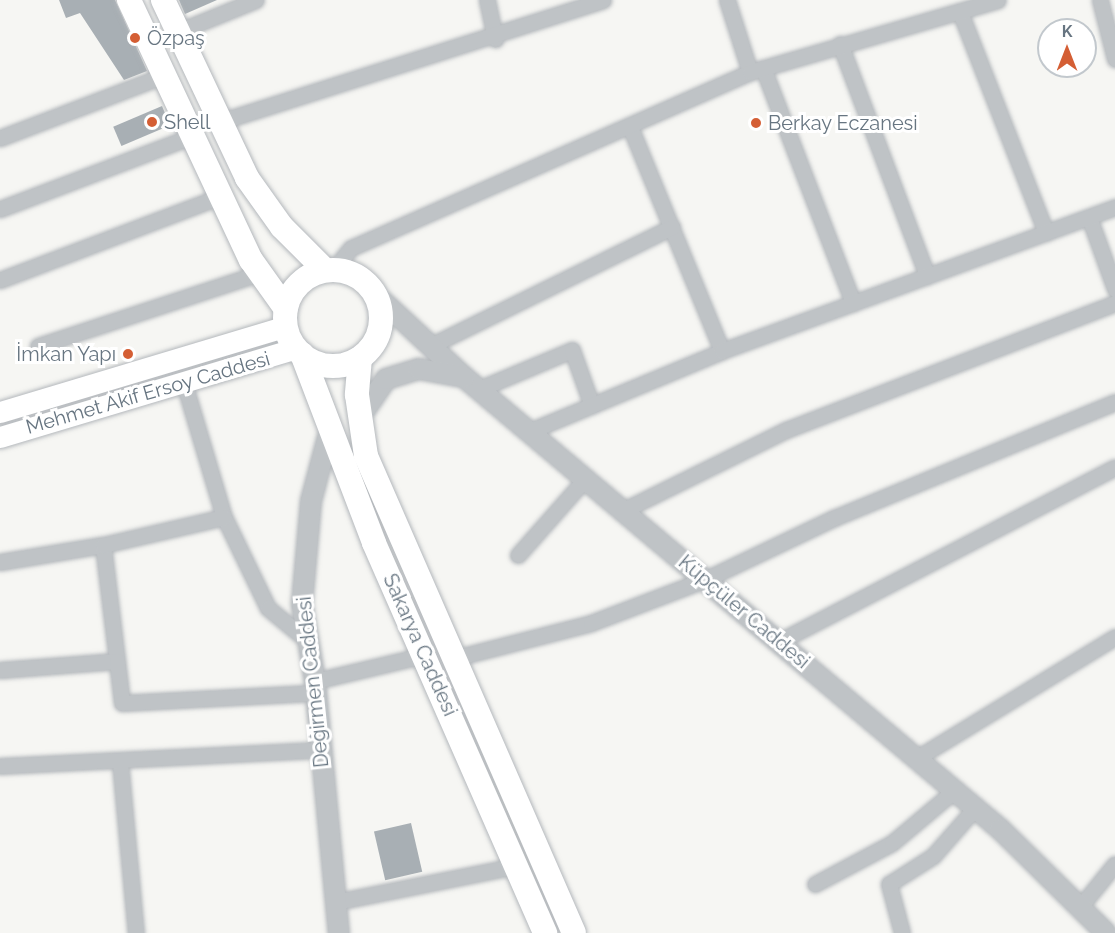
<!DOCTYPE html>
<meta charset="utf-8">
<style>
body{margin:0}
#map{position:relative;width:1115px;height:933px;overflow:hidden;background:#f6f6f3;font-family:Raleway,sans-serif}
div>[style]{position:absolute}
.building>*{inset:0;background:#a8afb4;transform-origin:0 0}
.roads{filter:drop-shadow(0 0 2px #b4b8bc) drop-shadow(0 0 2px #b4b8bc)}
.minor>*{height:15px;margin:-7.5px;padding:0 7.5px;transform-origin:7.5px;border-radius:7.5px;background:#bfc3c6}
.tertiary>*{height:20px;margin:-10px;padding:0 10px;transform-origin:10px;border-radius:10px;background:#bfc3c6}
.secondary>*{height:21px;margin:-10.5px;padding:0 10.5px;transform-origin:10.5px;border-radius:10.5px;background:#fff}
.primary>*{height:24px;margin:-12px;padding:0 12px;transform-origin:12px;border-radius:12px;background:#fff}
.primary>.ring{margin:-12px;padding:0;box-sizing:content-box;background:none;border:24px solid #fff;border-radius:50%}
.dots>*{width:16px;height:16px;translate:-50% -50%;box-sizing:border-box;border:3px solid #fff;border-radius:50%}
span{translate:-50% -50%;white-space:nowrap;text-align:center;line-height:1.15;-webkit-text-stroke:6px #fff;paint-order:stroke}
.poi-label{font-size:20px;color:#677581}
.left{translate:0 -50%;text-align:left}
.right{translate:-100% -50%;text-align:right}
.street-label{font-size:20px;color:#677581}
.north{position:absolute;left:1037px;top:18px;width:60px;height:60px;box-sizing:border-box;background:#fff;border:2px solid #c2c8cd;border-radius:50%;rotate:0deg;font-size:16px;font-weight:700;line-height:24px;text-align:center;color:#677581}
.north::after{content:'';display:block;margin:auto;width:21px;height:27px;background:#d45e34;clip-path:polygon(50% 0,100% 100%,50% 72%,0 100%)}
</style>
<div id="map">
<div class="building">
<div style="clip-path:polygon(59px 0,115px 0,147px 71px,124px 80px,80px 13px,66px 18px)"></div>
<div style="clip-path:polygon(179px 0,217px 0,185px 14px)"></div>
<div style="left:162px;top:106px;width:21px;height:53px;rotate:67deg"></div>
<div style="left:411px;top:823px;width:50px;height:38px;rotate:77deg"></div>
</div>
<div class="roads">
<div class="minor">
<div style="left:487px;top:0;width:40px;rotate:78deg"></div>
<div style="left:727px;top:0;width:76px;rotate:72.3deg"></div>
<div style="left:1100px;top:0;width:61px;rotate:75.7deg"></div>
<div style="left:960px;top:12px;width:237px;rotate:68.7deg"></div>
<div style="left:177px;top:32px;width:85px;rotate:-22.1deg"></div>
<div style="left:840px;top:44px;width:248px;rotate:69.4deg"></div>
<div style="left:763px;top:68px;width:252px;rotate:69deg"></div>
<div style="left:219px;top:122px;width:403px;rotate:-17.6deg"></div>
<div style="left:631px;top:129px;width:240px;rotate:67.7deg"></div>
<div style="left:0;top:138px;width:173px;rotate:-20.9deg"></div>
<div style="left:0;top:209px;width:205px;rotate:-20.8deg"></div>
<div style="left:1089px;top:217px;width:77px;rotate:70.1deg"></div>
<div style="left:333px;top:270px;width:28px;rotate:-51deg"></div>
<div style="left:351px;top:248px;width:436px;rotate:-23.8deg"></div>
<div style="left:750px;top:72px;width:258px;rotate:-16.2deg"></div>
<div style="left:0;top:280px;width:236px;rotate:-20.8deg"></div>
<div style="left:38px;top:346px;width:234px;rotate:-18.2deg"></div>
<div style="left:430px;top:346px;width:270px;rotate:-26.2deg"></div>
<div style="left:184px;top:383px;width:140px;rotate:73.4deg"></div>
<div style="left:224px;top:517px;width:101px;rotate:64.2deg"></div>
<div style="left:268px;top:608px;width:53px;rotate:39.7deg"></div>
<div style="left:479px;top:389px;width:101px;rotate:-22.8deg"></div>
<div style="left:572px;top:350px;width:59px;rotate:70.3deg"></div>
<div style="left:530px;top:431px;width:208px;rotate:-22.6deg"></div>
<div style="left:722px;top:351px;width:419px;rotate:-20.1deg"></div>
<div style="left:624px;top:510px;width:181px;rotate:-26.3deg"></div>
<div style="left:786px;top:430px;width:353px;rotate:-21.1deg"></div>
<div style="left:103px;top:545px;width:117px;rotate:83.1deg"></div>
<div style="left:518px;top:555px;width:103px;rotate:-48.6deg"></div>
<div style="left:0;top:562px;width:104px;rotate:-9.4deg"></div>
<div style="left:103px;top:545px;width:124px;rotate:-13deg"></div>
<div style="left:780px;top:641px;width:377px;rotate:-27.4deg"></div>
<div style="left:455px;top:658px;width:140px;rotate:-14.4deg"></div>
<div style="left:591px;top:623px;width:123px;rotate:-20.9deg"></div>
<div style="left:706px;top:579px;width:142px;rotate:-25.5deg"></div>
<div style="left:834px;top:518px;width:304px;rotate:-22.4deg"></div>
<div style="left:0;top:670px;width:117px;rotate:-4.4deg"></div>
<div style="left:117px;top:661px;width:42px;rotate:83.2deg"></div>
<div style="left:122px;top:703px;width:194px;rotate:-3deg"></div>
<div style="left:315px;top:681px;width:113px;rotate:-13.3deg"></div>
<div style="left:917px;top:758px;width:232px;rotate:-31.4deg"></div>
<div style="left:120px;top:762px;width:172px;rotate:84.7deg"></div>
<div style="left:0;top:766px;width:321px;rotate:-2.9deg"></div>
<div style="left:815px;top:884px;width:87px;rotate:-28deg"></div>
<div style="left:892px;top:843px;width:82px;rotate:-40.1deg"></div>
<div style="left:336px;top:902px;width:184px;rotate:-11.3deg"></div>
<div style="left:1080px;top:907px;width:55px;rotate:-50.9deg"></div>
<div style="left:902px;top:933px;width:51px;rotate:-104.9deg"></div>
<div style="left:889px;top:884px;width:52px;rotate:-32.5deg"></div>
<div style="left:933px;top:856px;width:64px;rotate:-48.8deg"></div>
</div>
<div class="tertiary">
<div style="left:377px;top:296px;width:119px;rotate:43deg"></div>
<div style="left:464px;top:377px;width:701px;rotate:40.14deg"></div>
<div style="left:1000px;top:829px;width:148px;rotate:44.5deg"></div>
<div style="left:360px;top:417px;width:46px;rotate:-55.6deg"></div>
<div style="left:386px;top:379px;width:34px;rotate:-17deg"></div>
<div style="left:419px;top:369px;width:46px;rotate:10.1deg"></div>
<div style="left:329px;top:433px;width:70px;rotate:104.8deg"></div>
<div style="left:311px;top:501px;width:103px;rotate:95deg"></div>
<div style="left:302px;top:604px;width:78px;rotate:80.4deg"></div>
<div style="left:315px;top:681px;width:253px;rotate:84.6deg"></div>
</div>
<div class="secondary">
<div style="left:0;top:412px;width:299px;rotate:-16.7deg"></div>
<div style="left:0;top:437px;width:309px;rotate:-16.7deg"></div>
</div>
<div class="primary">
<div style="left:129px;top:0;width:287px;rotate:64.9deg"></div>
<div style="left:251px;top:260px;width:60px;rotate:54.5deg"></div>
<div style="left:163px;top:0;width:197px;rotate:64.7deg"></div>
<div style="left:247px;top:178px;width:60px;rotate:54.5deg"></div>
<div style="left:282px;top:227px;width:61px;rotate:45deg"></div>
<div class="ring" style="left:285px;top:270px;width:72px;height:72px"></div>
<div style="left:302px;top:354px;width:202px;rotate:69.1deg"></div>
<div style="left:374px;top:543px;width:426px;rotate:66.3deg"></div>
<div style="left:360px;top:358px;width:37px;rotate:95deg"></div>
<div style="left:357px;top:395px;width:62px;rotate:81.6deg"></div>
<div style="left:366px;top:456px;width:520px;rotate:66.44deg"></div>
</div>
</div>
<div class="dots">
<div style="left:135px;top:38px;background:#d45e34"></div>
<div style="left:152px;top:122px;background:#d45e34"></div>
<div style="left:756px;top:123px;background:#d45e34"></div>
<div style="left:128px;top:354px;background:#d45e34"></div>
</div>
<div class="poi-label">
<span class="left" style="left:147px;top:38px">Özpaş</span>
<span class="left" style="left:164px;top:122px">Shell</span>
<span class="left" style="left:768px;top:123px">Berkay Eczanesi</span>
<span class="right" style="left:116px;top:354px">İmkan Yapı</span>
</div>
<div class="street-label">
<span style="left:148px;top:393px;rotate:-16deg">Mehmet Akif Ersoy Caddesi</span>
<span style="left:744px;top:612px;rotate:40deg">Küpçüler Caddesi</span>
<span style="left:420px;top:645px;rotate:66deg">Sakarya Caddesi</span>
<span style="left:313px;top:682px;rotate:-96deg">Değirmen Caddesi</span>
</div>
<div class="north">K</div>
</div>
